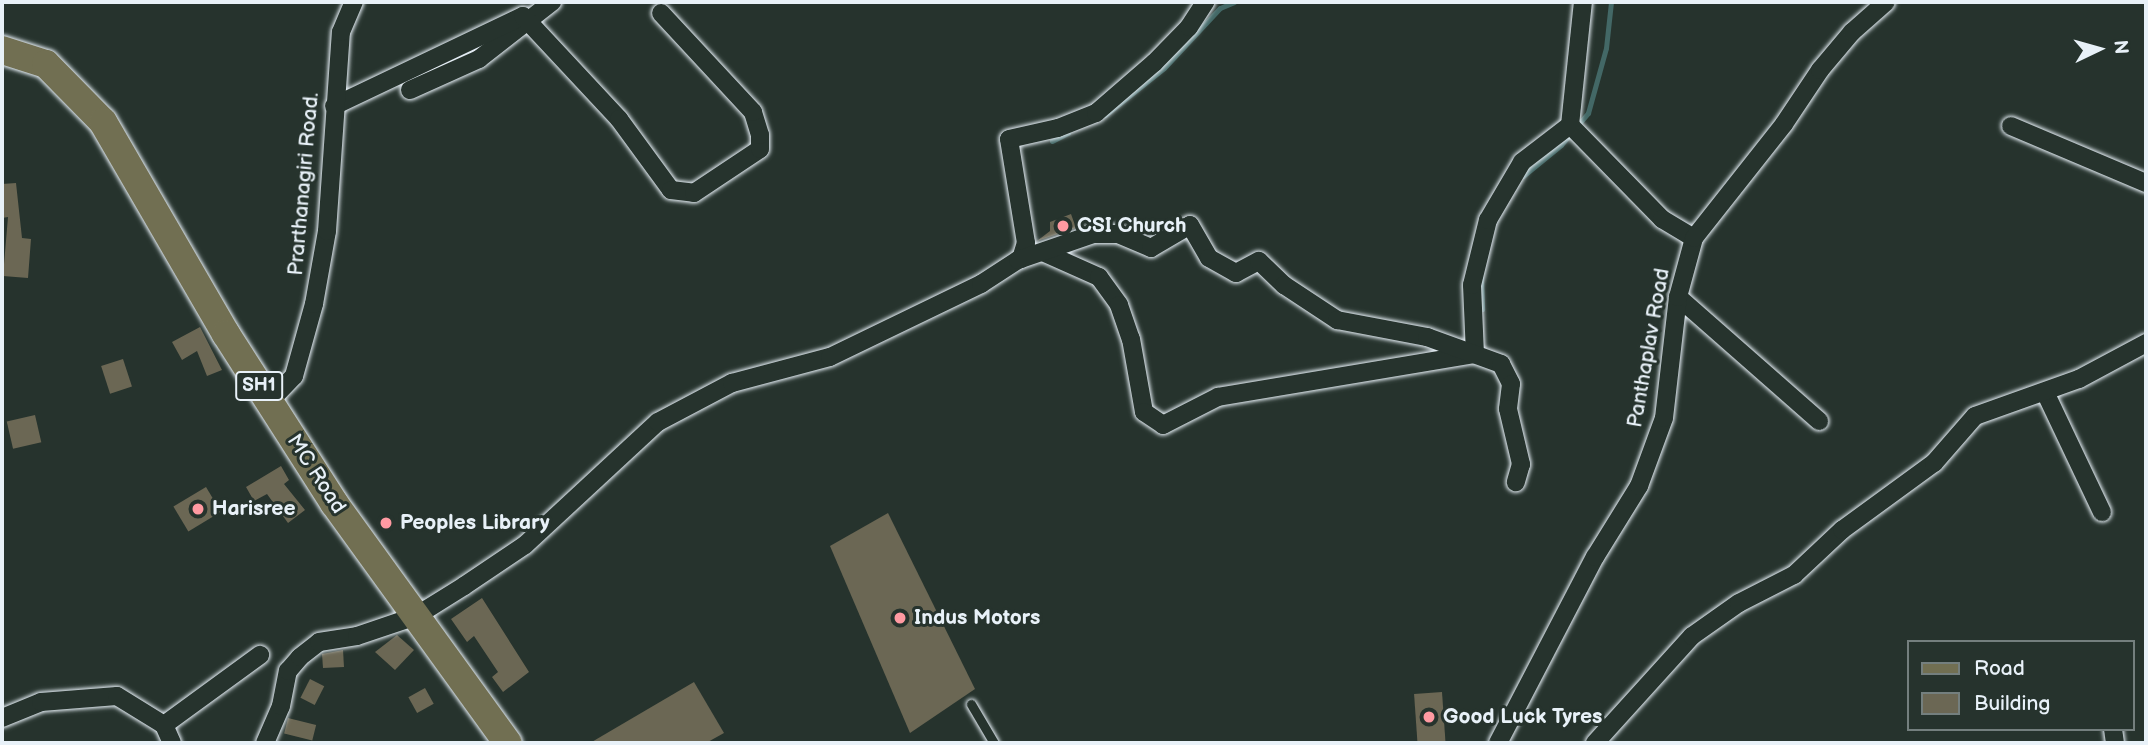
<!DOCTYPE html>
<style>
body{margin:0}
#map{position:relative;width:2148px;height:745px;overflow:hidden;background:#26332d;font-family:"Balsamiq Sans",sans-serif}
div>[style]{position:absolute}
.stream>*{height:5px;margin:-2.5px;padding:0 2.5px;transform-origin:2.5px;border-radius:2.5px;background:#436866}
.building>*{inset:0;background:#6b6754;transform-origin:0 0}
.roads{filter:drop-shadow(0 0 2px #e8f1f8) drop-shadow(0 0 2px #e8f1f8)}
.service>*{height:9px;margin:-4.5px;padding:0 4.5px;transform-origin:4.5px;border-radius:4.5px;background:#26332d}
.minor>*{height:18px;margin:-9px;padding:0 9px;transform-origin:9px;border-radius:9px;background:#26332d}
.primary>*{height:28px;margin:-14px;padding:0 14px;transform-origin:14px;border-radius:14px;background:#716f52}
.dots>*{width:19px;height:19px;translate:-50% -50%;box-sizing:border-box;border:4px solid #26332d;border-radius:50%}
span{translate:-50% -50%;white-space:nowrap;text-align:center;line-height:1.15;-webkit-text-stroke:6px #26332d;paint-order:stroke}
.shield-label span{padding:2px 5px;background:#26332d;border:2px solid;border-radius:5px;-webkit-text-stroke-width:0}
.shield-label{font-size:19px;color:#e8f1f8;font-weight:700}
.street-label{font-size:21px;color:#e8f1f8}
.poi-label{font-size:21px;color:#e8f1f8;font-weight:700}
.left{translate:0 -50%;text-align:left}
.frame{position:absolute;inset:0;border:4px solid #e8f1f8;pointer-events:none}
.legend{position:absolute;left:1907px;top:640px;width:228px;height:91px;box-sizing:border-box;background:#26332d;border:2px solid #747f7e;margin:0;padding:9px 12px;list-style:none;font-size:21px;color:#e8f1f8}
.legend li{display:flex;align-items:center;gap:14px;height:35px}
.legend b{width:35px;border:2px solid #747f7e}
.north{position:absolute;left:2064px;top:14px;width:70px;height:70px;-webkit-text-stroke:5px #26332d;paint-order:stroke;rotate:85deg;font-size:19px;font-weight:700;line-height:28px;text-align:center;color:#e8f1f8}
.north::after{content:'';display:block;margin:auto;width:24px;height:32px;background:#e8f1f8;clip-path:polygon(50% 0,100% 100%,50% 72%,0 100%)}
</style>
<div id="map">
<div class="stream">
<div style="left:1105px;top:115px;width:75px;rotate:-38.5deg"></div>
<div style="left:1164px;top:68px;width:82px;rotate:-47deg"></div>
<div style="left:1220px;top:8px;width:15px;rotate:-23deg"></div>
<div style="left:1052px;top:141px;width:18px;rotate:-27deg"></div>
<div style="left:1523px;top:176px;width:49px;rotate:-39.2deg"></div>
<div style="left:1561px;top:145px;width:42px;rotate:-49.8deg"></div>
<div style="left:1588px;top:113px;width:67px;rotate:-74.5deg"></div>
<div style="left:1606px;top:48px;width:46px;rotate:-83.8deg"></div>
<div style="left:1481px;top:277px;width:32px;rotate:88deg"></div>
</div>
<div class="building">
<div style="clip-path:polygon(16px 183px,22px 238px,31px 239px,28px 278px,3px 276px,8px 217px,2px 218px,2px 184px)"></div>
<div style="clip-path:polygon(1071px 214px,1076px 228px,1037px 241px,1050px 231px,1050px 222px)"></div>
<div style="clip-path:polygon(200px 327px,222px 370px,207px 376px,197px 351px,182px 360px,172px 342px)"></div>
<div style="left:123px;top:359px;width:29px;height:23px;rotate:72deg"></div>
<div style="left:35px;top:415px;width:28px;height:29px;rotate:77deg"></div>
<div style="clip-path:polygon(281px 466px,289px 480px,284px 484px,305px 510px,288px 523px,267px 494px,254px 501px,246px 487px)"></div>
<div style="left:206px;top:487px;width:29px;height:38px;rotate:59deg"></div>
<div style="clip-path:polygon(888px 513px,975px 689px,910px 733px,830px 546px)"></div>
<div style="clip-path:polygon(482px 598px,529px 672px,503px 692px,492px 677px,498px 672px,474px 636px,467px 642px,451px 619px)"></div>
<div style="clip-path:polygon(397px 635px,414px 650px,395px 670px,375px 652px)"></div>
<div style="clip-path:polygon(343px 650px,344px 667px,323px 668px,322px 654px)"></div>
<div style="left:310px;top:679px;width:16px;height:21px;rotate:27deg"></div>
<div style="clip-path:polygon(694px 682px,724px 733px,706px 743px,590px 743px)"></div>
<div style="left:425px;top:688px;width:18px;height:19px;rotate:61deg"></div>
<div style="left:1442px;top:692px;width:49px;height:28px;rotate:86deg"></div>
<div style="left:288px;top:718px;width:29px;height:16px;rotate:14deg"></div>
</div>
<div class="roads">
<div class="service">
<div style="left:971px;top:704px;width:45px;rotate:59.5deg"></div>
</div>
<div class="minor">
<div style="left:410px;top:90px;width:76px;rotate:-24.2deg"></div>
<div style="left:479px;top:59px;width:93px;rotate:-38deg"></div>
<div style="left:334px;top:106px;width:209px;rotate:-25.5deg"></div>
<div style="left:523px;top:16px;width:141px;rotate:47deg"></div>
<div style="left:619px;top:119px;width:88px;rotate:53.8deg"></div>
<div style="left:671px;top:190px;width:23px;rotate:7deg"></div>
<div style="left:694px;top:193px;width:79px;rotate:-33.7deg"></div>
<div style="left:760px;top:149px;width:14px;rotate:-90deg"></div>
<div style="left:760px;top:135px;width:24px;rotate:-107deg"></div>
<div style="left:753px;top:112px;width:135px;rotate:-132.9deg"></div>
<div style="left:1570px;top:125px;width:132px;rotate:45.6deg"></div>
<div style="left:1662px;top:219px;width:37px;rotate:31deg"></div>
<div style="left:1570px;top:125px;width:124px;rotate:-84deg"></div>
<div style="left:2011px;top:126px;width:147px;rotate:22.9deg"></div>
<div style="left:1045px;top:253px;width:59px;rotate:24deg"></div>
<div style="left:1099px;top:277px;width:34px;rotate:54deg"></div>
<div style="left:1119px;top:305px;width:36px;rotate:71deg"></div>
<div style="left:1131px;top:339px;width:74px;rotate:79.9deg"></div>
<div style="left:1144px;top:412px;width:23px;rotate:34deg"></div>
<div style="left:1163px;top:425px;width:62px;rotate:-27deg"></div>
<div style="left:1218px;top:397px;width:261px;rotate:-9.5deg"></div>
<div style="left:1475px;top:354px;width:69px;rotate:-92.5deg"></div>
<div style="left:1472px;top:285px;width:67px;rotate:-76.2deg"></div>
<div style="left:1488px;top:220px;width:67px;rotate:-59.6deg"></div>
<div style="left:1522px;top:162px;width:61px;rotate:-37.6deg"></div>
<div style="left:1021px;top:259px;width:17px;rotate:-73deg"></div>
<div style="left:1026px;top:243px;width:105px;rotate:-99.3deg"></div>
<div style="left:1009px;top:139px;width:50px;rotate:-12.7deg"></div>
<div style="left:1058px;top:128px;width:41px;rotate:-21.5deg"></div>
<div style="left:1096px;top:113px;width:77px;rotate:-40.8deg"></div>
<div style="left:1154px;top:63px;width:50px;rotate:-45.8deg"></div>
<div style="left:1189px;top:27px;width:30px;rotate:-57deg"></div>
<div style="left:1678px;top:297px;width:188px;rotate:41.3deg"></div>
<div style="left:2045px;top:392px;width:133px;rotate:64.6deg"></div>
<div style="left:269px;top:402px;width:36px;rotate:-46deg"></div>
<div style="left:294px;top:376px;width:75px;rotate:-74.5deg"></div>
<div style="left:314px;top:304px;width:74px;rotate:-79.9deg"></div>
<div style="left:327px;top:231px;width:199px;rotate:-86deg"></div>
<div style="left:341px;top:32px;width:33px;rotate:-67deg"></div>
<div style="left:2px;top:718px;width:42px;rotate:-22.3deg"></div>
<div style="left:41px;top:702px;width:76px;rotate:-4.5deg"></div>
<div style="left:117px;top:696px;width:55px;rotate:31.7deg"></div>
<div style="left:2113px;top:729px;width:14px;rotate:82deg"></div>
<div style="left:172px;top:743px;width:20px;rotate:-114deg"></div>
<div style="left:164px;top:725px;width:119px;rotate:-36.1deg"></div>
<div style="left:265px;top:743px;width:40px;rotate:-66.6deg"></div>
<div style="left:281px;top:706px;width:36px;rotate:-79deg"></div>
<div style="left:288px;top:671px;width:18px;rotate:-49deg"></div>
<div style="left:300px;top:657px;width:24px;rotate:-38deg"></div>
<div style="left:319px;top:642px;width:38px;rotate:-9deg"></div>
<div style="left:357px;top:636px;width:62px;rotate:-18.7deg"></div>
<div style="left:416px;top:616px;width:57px;rotate:-32deg"></div>
<div style="left:464px;top:586px;width:73px;rotate:-33.9deg"></div>
<div style="left:525px;top:545px;width:181px;rotate:-42.8deg"></div>
<div style="left:658px;top:422px;width:84px;rotate:-27.8deg"></div>
<div style="left:732px;top:383px;width:101px;rotate:-14.9deg"></div>
<div style="left:830px;top:357px;width:168px;rotate:-25.8deg"></div>
<div style="left:981px;top:284px;width:44px;rotate:-33deg"></div>
<div style="left:1018px;top:260px;width:79px;rotate:-19.1deg"></div>
<div style="left:1093px;top:234px;width:25px"></div>
<div style="left:1118px;top:234px;width:36px;rotate:23deg"></div>
<div style="left:1151px;top:248px;width:45px;rotate:-30.5deg"></div>
<div style="left:1190px;top:225px;width:38px;rotate:60deg"></div>
<div style="left:1209px;top:258px;width:31px;rotate:29deg"></div>
<div style="left:1236px;top:273px;width:26px;rotate:-28deg"></div>
<div style="left:1259px;top:261px;width:35px;rotate:44deg"></div>
<div style="left:1284px;top:285px;width:64px;rotate:33.4deg"></div>
<div style="left:1337px;top:320px;width:92px;rotate:10.7deg"></div>
<div style="left:1427px;top:337px;width:79px;rotate:20deg"></div>
<div style="left:1501px;top:364px;width:22px;rotate:63deg"></div>
<div style="left:1511px;top:384px;width:25px;rotate:97deg"></div>
<div style="left:1508px;top:409px;width:57px;rotate:76.7deg"></div>
<div style="left:1521px;top:464px;width:19px;rotate:106deg"></div>
<div style="left:1498px;top:743px;width:210px;rotate:-62.5deg"></div>
<div style="left:1595px;top:557px;width:84px;rotate:-58.2deg"></div>
<div style="left:1639px;top:486px;width:72px;rotate:-69.8deg"></div>
<div style="left:1664px;top:418px;width:122px;rotate:-83.4deg"></div>
<div style="left:1678px;top:297px;width:61px;rotate:-74.8deg"></div>
<div style="left:1694px;top:238px;width:145px;rotate:-51.7deg"></div>
<div style="left:1784px;top:124px;width:65px;rotate:-56.3deg"></div>
<div style="left:1820px;top:70px;width:50px;rotate:-49.9deg"></div>
<div style="left:1852px;top:32px;width:45px;rotate:-41.4deg"></div>
<div style="left:1595px;top:743px;width:144px;rotate:-47.8deg"></div>
<div style="left:1692px;top:636px;width:57px;rotate:-35.1deg"></div>
<div style="left:1739px;top:603px;width:62px;rotate:-27deg"></div>
<div style="left:1794px;top:575px;width:66px;rotate:-43.2deg"></div>
<div style="left:1842px;top:530px;width:114px;rotate:-36.1deg"></div>
<div style="left:1934px;top:463px;width:62px;rotate:-48.9deg"></div>
<div style="left:1975px;top:416px;width:110px;rotate:-19.6deg"></div>
<div style="left:2079px;top:379px;width:76px;rotate:-28.2deg"></div>
</div>
<div class="primary">
<div style="left:2px;top:50px;width:46px;rotate:17.7deg"></div>
<div style="left:46px;top:64px;width:81px;rotate:45.5deg"></div>
<div style="left:103px;top:122px;width:245px;rotate:59.9deg"></div>
<div style="left:226px;top:334px;width:201px;rotate:57.4deg"></div>
<div style="left:334px;top:503px;width:296px;rotate:54.1deg"></div>
</div>
</div>
<div class="dots">
<div style="left:1063px;top:226px;background:#ff9aa2"></div>
<div style="left:198px;top:509px;background:#ff9aa2"></div>
<div style="left:386px;top:523px;background:#ff9aa2"></div>
<div style="left:900px;top:618px;background:#ff9aa2"></div>
<div style="left:1429px;top:717px;background:#ff9aa2"></div>
</div>
<div class="shield-label">
<span style="left:259px;top:386px">SH1</span>
</div>
<div class="street-label">
<span style="left:304px;top:184px;rotate:-85deg">Prarthanagiri Road.</span>
<span style="left:1649px;top:348px;rotate:-80deg">Panthaplav Road</span>
<span style="left:316px;top:474px;rotate:57deg">MC Road</span>
</div>
<div class="poi-label">
<span class="left" style="left:1077px;top:226px">CSI Church</span>
<span class="left" style="left:212px;top:509px">Harisree</span>
<span class="left" style="left:400px;top:523px">Peoples Library</span>
<span class="left" style="left:914px;top:618px">Indus Motors</span>
<span class="left" style="left:1443px;top:717px">Good Luck Tyres</span>
</div>
<div class="frame"></div>
<ul class="legend">
<li><b style="height:9px;background:#716f52"></b>Road</li>
<li><b style="height:19px;background:#6b6754"></b>Building</li>
</ul>
<div class="north">N</div>
</div>
